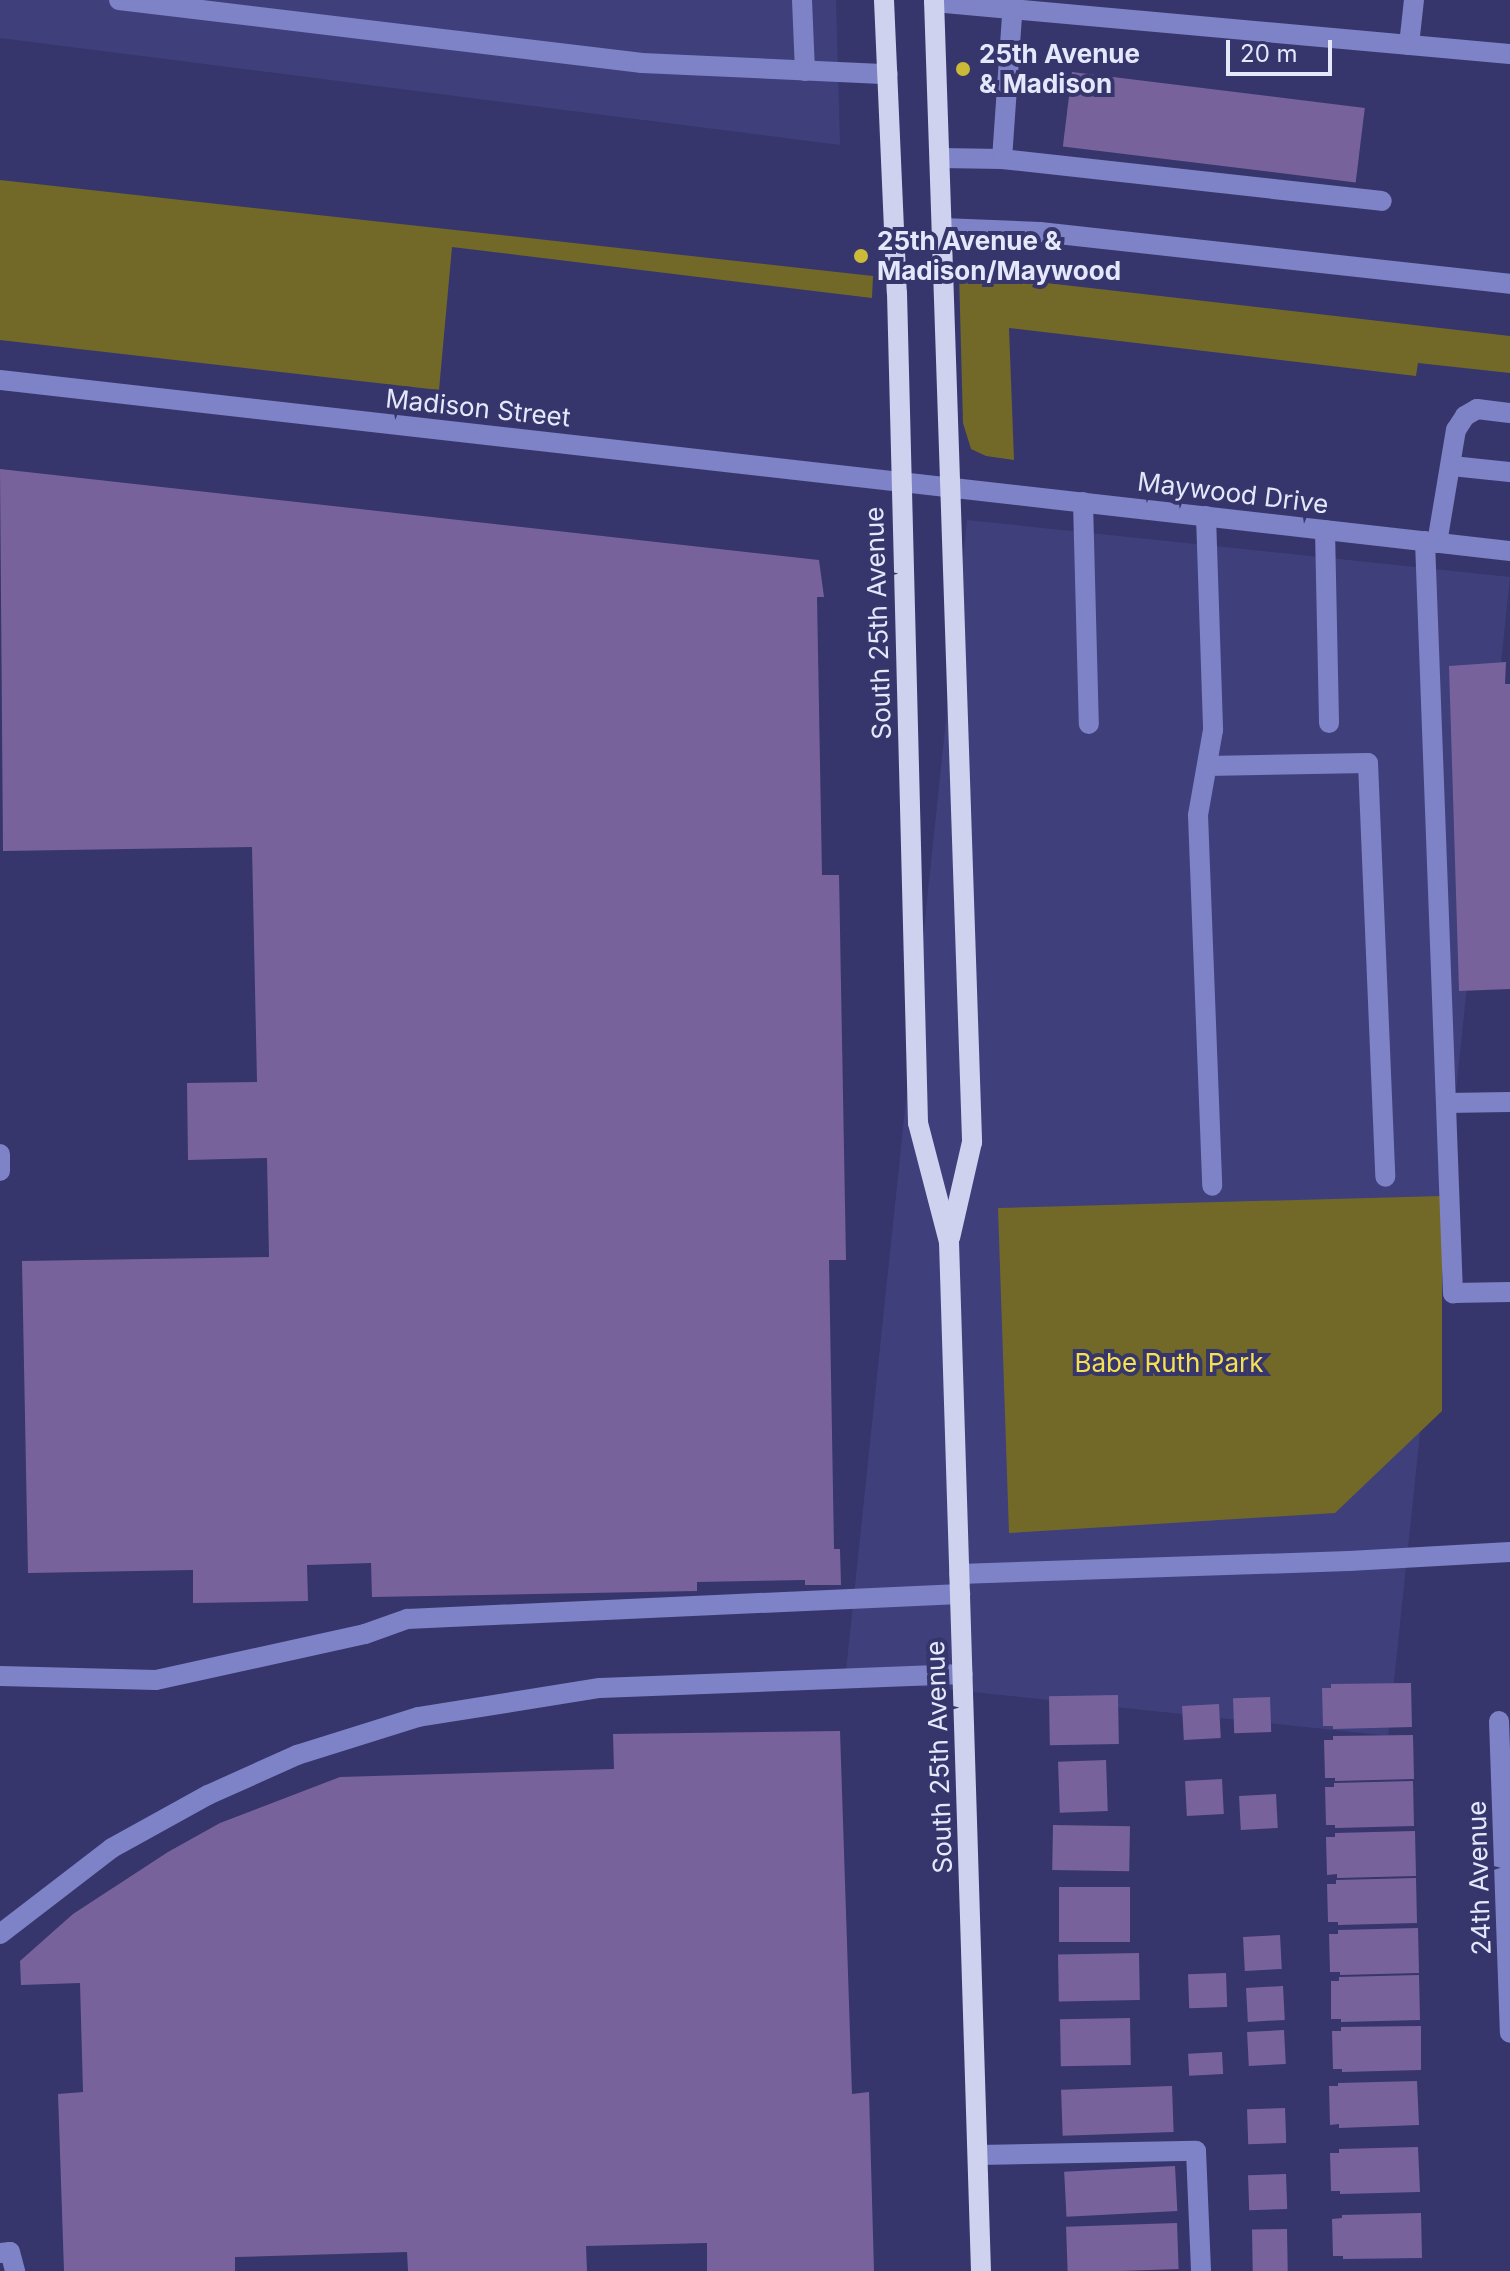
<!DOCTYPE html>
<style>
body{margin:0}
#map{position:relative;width:1510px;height:2271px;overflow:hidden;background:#36366c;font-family:Inter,sans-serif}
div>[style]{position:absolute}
.built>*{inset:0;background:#3f3f7c;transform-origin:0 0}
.green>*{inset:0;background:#726928}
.building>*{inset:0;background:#78629c;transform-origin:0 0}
.minor>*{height:20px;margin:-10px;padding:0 10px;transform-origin:10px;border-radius:10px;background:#7e82c7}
.major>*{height:20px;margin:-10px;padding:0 10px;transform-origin:10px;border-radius:10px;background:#cfd2ee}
.dots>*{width:22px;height:22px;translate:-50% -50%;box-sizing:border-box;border:4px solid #36366c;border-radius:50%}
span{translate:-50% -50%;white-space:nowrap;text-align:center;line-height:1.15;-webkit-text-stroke:8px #36366c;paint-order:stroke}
.poi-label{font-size:26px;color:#e5e7fb;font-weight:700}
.left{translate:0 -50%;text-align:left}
.street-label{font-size:26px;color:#e5e7fb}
.park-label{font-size:26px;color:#f5e051}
.scale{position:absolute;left:1226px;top:40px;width:106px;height:36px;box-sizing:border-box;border:4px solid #e5e7fb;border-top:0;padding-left:10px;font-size:24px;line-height:28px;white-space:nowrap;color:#e5e7fb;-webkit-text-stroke:6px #36366c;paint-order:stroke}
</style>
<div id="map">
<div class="built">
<div style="clip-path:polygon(0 0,836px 0,840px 145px,0 38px)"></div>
<div style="left:967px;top:520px;width:546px;height:1165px;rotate:6deg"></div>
</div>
<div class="green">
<div style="clip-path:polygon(0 180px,873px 276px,872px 298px,452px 247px,439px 390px,0 340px)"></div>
<div style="clip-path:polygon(959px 273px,1510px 336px,1510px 373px,1418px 363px,1416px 376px,1009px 328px,1014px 460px,986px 456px,971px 449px,963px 423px)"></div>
<div style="clip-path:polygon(1442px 1196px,1442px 1411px,1335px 1513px,1009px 1533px,998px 1208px)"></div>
</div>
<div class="building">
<div style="left:1072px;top:72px;width:295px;height:75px;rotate:7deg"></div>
<div style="clip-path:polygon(0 469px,819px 560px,824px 597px,817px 597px,822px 875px,839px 875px,846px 1260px,829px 1260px,834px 1549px,840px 1549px,841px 1585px,805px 1585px,805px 1580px,697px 1582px,697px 1591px,372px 1597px,371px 1563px,307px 1565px,308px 1601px,193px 1603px,193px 1570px,28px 1573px,22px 1261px,269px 1257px,267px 1158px,188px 1160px,187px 1083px,257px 1082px,252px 847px,3px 851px)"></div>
<div style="clip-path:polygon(1506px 662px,1505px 684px,1510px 684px,1510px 989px,1459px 991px,1449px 666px)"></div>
<div style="clip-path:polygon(1411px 1683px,1412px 1727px,1333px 1729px,1333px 1726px,1323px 1726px,1322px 1688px,1331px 1688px,1331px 1684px)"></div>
<div style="left:1118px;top:1695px;width:49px;height:69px;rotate:89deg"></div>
<div style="left:1270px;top:1697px;width:35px;height:37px;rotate:88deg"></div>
<div style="left:1219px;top:1704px;width:34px;height:37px;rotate:87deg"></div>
<div style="clip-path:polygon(840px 1731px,852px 2094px,869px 2092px,874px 2271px,707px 2271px,707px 2243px,586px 2246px,587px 2271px,408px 2271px,407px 2252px,235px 2257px,235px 2271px,64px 2271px,58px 2094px,83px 2092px,80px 1983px,21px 1985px,20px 1961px,73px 1914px,168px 1852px,220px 1823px,340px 1777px,614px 1769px,613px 1734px)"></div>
<div style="clip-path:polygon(1413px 1735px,1414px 1779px,1335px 1781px,1335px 1778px,1325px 1778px,1324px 1740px,1333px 1740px,1333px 1736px)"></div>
<div style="left:1106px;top:1760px;width:51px;height:48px;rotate:88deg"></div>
<div style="left:1222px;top:1779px;width:35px;height:37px;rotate:87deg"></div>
<div style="clip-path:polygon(1413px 1781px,1414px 1826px,1335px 1828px,1335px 1825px,1326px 1825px,1325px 1787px,1334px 1787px,1334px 1783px)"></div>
<div style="left:1276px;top:1794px;width:34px;height:37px;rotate:87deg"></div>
<div style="left:1053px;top:1825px;width:77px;height:45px;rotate:1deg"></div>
<div style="clip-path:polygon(1415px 1831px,1416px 1876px,1337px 1878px,1337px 1874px,1327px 1875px,1326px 1837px,1335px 1837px,1335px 1833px)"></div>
<div style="clip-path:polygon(1416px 1878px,1417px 1923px,1338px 1925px,1338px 1922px,1328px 1922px,1327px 1884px,1336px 1884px,1336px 1880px)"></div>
<div style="left:1059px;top:1887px;width:71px;height:55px"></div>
<div style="clip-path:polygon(1418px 1928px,1419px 1973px,1340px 1975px,1340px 1972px,1330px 1972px,1329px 1934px,1338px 1934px,1338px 1930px)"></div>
<div style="left:1280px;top:1935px;width:34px;height:37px;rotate:87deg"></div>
<div style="left:1139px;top:1953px;width:47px;height:81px;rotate:89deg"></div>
<div style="left:1226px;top:1973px;width:34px;height:38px;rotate:88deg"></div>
<div style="clip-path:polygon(1419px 1975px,1420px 2020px,1341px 2022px,1341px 2019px,1331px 2019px,1331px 1981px,1339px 1981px,1339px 1977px)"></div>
<div style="left:1283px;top:1986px;width:34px;height:37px;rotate:87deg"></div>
<div style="left:1130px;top:2018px;width:47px;height:70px;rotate:89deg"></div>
<div style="clip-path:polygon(1421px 2026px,1421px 2070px,1342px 2072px,1342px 2069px,1333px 2069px,1332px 2031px,1341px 2031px,1341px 2027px)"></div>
<div style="left:1284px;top:2030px;width:34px;height:37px;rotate:87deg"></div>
<div style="left:1222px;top:2052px;width:22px;height:34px;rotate:87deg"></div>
<div style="clip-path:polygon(1417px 2081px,1419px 2125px,1339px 2128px,1339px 2124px,1330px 2125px,1329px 2086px,1338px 2086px,1338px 2083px)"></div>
<div style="left:1172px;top:2086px;width:46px;height:111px;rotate:88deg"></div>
<div style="left:1285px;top:2108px;width:35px;height:38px;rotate:88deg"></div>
<div style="clip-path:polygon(1418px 2147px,1420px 2192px,1340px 2194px,1340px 2191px,1331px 2191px,1330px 2153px,1339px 2153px,1339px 2149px)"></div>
<div style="left:1175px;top:2166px;width:45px;height:111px;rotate:87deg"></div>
<div style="left:1286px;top:2174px;width:35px;height:38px;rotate:88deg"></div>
<div style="clip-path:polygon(1421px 2213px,1422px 2258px,1343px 2259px,1343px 2256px,1333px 2256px,1332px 2219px,1342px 2218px,1342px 2215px)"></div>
<div style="left:1177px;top:2223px;width:46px;height:111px;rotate:88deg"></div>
<div style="left:1287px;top:2229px;width:42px;height:35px;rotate:89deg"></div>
</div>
<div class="minor">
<div style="left:119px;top:0;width:527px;rotate:6.87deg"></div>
<div style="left:642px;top:63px;width:246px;rotate:2.6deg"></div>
<div style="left:802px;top:0;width:71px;rotate:87.6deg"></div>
<div style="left:934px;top:2px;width:578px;rotate:5.16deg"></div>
<div style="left:1409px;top:45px;width:45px;rotate:-83.7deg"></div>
<div style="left:940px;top:158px;width:62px;rotate:0.9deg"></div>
<div style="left:1002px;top:159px;width:159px;rotate:-86deg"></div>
<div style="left:1002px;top:159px;width:382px;rotate:6.3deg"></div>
<div style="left:942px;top:228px;width:98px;rotate:2.3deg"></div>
<div style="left:1040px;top:232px;width:473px;rotate:6.3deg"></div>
<div style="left:0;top:380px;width:1520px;rotate:6.46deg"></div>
<div style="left:1452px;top:466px;width:58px;rotate:5.9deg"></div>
<div style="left:1083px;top:502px;width:222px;rotate:88.5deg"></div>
<div style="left:1206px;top:516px;width:214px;rotate:88.1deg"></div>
<div style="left:1213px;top:730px;width:86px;rotate:100deg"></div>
<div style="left:1198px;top:815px;width:371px;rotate:87.8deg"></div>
<div style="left:1325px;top:530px;width:193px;rotate:88.8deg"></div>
<div style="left:1425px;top:541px;width:753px;rotate:87.87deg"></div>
<div style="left:1453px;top:1293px;width:57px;rotate:-1deg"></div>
<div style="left:1437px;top:543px;width:115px;rotate:-80.5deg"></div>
<div style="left:1456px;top:430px;width:17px;rotate:-57deg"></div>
<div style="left:1465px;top:416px;width:14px;rotate:-30deg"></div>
<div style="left:1477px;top:409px;width:33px;rotate:7deg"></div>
<div style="left:1207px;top:766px;width:161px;rotate:-1.1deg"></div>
<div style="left:1368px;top:763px;width:414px;rotate:87.6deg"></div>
<div style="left:1446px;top:1103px;width:64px;rotate:-0.9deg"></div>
<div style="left:0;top:1154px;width:17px;rotate:90deg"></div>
<div style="left:959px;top:1574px;width:390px;rotate:-1.9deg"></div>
<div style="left:1349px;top:1561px;width:161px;rotate:-3.2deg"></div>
<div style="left:0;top:1676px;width:156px;rotate:1.5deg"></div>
<div style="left:156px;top:1680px;width:214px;rotate:-12.4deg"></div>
<div style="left:365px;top:1634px;width:45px;rotate:-19.7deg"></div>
<div style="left:407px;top:1619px;width:554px;rotate:-2.59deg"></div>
<div style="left:1499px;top:1721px;width:312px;rotate:88deg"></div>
<div style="left:0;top:1934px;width:141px;rotate:-37.5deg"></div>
<div style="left:112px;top:1848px;width:110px;rotate:-28.9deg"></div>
<div style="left:208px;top:1795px;width:98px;rotate:-24.2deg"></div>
<div style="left:297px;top:1755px;width:127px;rotate:-17.4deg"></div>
<div style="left:418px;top:1717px;width:184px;rotate:-9.1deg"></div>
<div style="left:600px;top:1688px;width:363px;rotate:-2.2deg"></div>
<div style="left:978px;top:2155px;width:218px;rotate:-1.1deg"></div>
<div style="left:1196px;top:2151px;width:120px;rotate:87.6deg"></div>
<div style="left:0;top:2253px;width:10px;rotate:-6deg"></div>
<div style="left:10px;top:2252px;width:20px;rotate:75deg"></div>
</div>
<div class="major">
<div style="left:884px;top:0;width:293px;rotate:87.5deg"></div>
<div style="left:897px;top:293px;width:830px;rotate:88.55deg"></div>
<div style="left:918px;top:1123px;width:123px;rotate:75.4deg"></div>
<div style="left:949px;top:1242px;width:1029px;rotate:88.22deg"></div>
<div style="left:934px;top:0;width:1143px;rotate:88.09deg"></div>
<div style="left:972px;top:1142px;width:98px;rotate:102.9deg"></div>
</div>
<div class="dots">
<div style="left:963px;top:69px;background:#ccb938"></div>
<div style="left:861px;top:256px;background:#ccb938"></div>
</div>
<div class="poi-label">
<span class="left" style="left:979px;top:69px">25th Avenue<br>&amp; Madison</span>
<span class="left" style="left:877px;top:256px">25th Avenue &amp;<br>Madison/Maywood</span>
</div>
<div class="street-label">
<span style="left:478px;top:408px;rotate:6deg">Madison Street</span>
<span style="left:1233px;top:493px;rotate:7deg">Maywood Drive</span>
<span style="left:878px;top:623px;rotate:-92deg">South 25th Avenue</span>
<span style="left:939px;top:1757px;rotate:-92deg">South 25th Avenue</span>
<span style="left:1479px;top:1878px;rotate:-92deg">24th Avenue</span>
</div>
<div class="park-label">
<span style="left:1169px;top:1363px">Babe Ruth Park</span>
</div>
<div class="scale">20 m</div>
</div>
